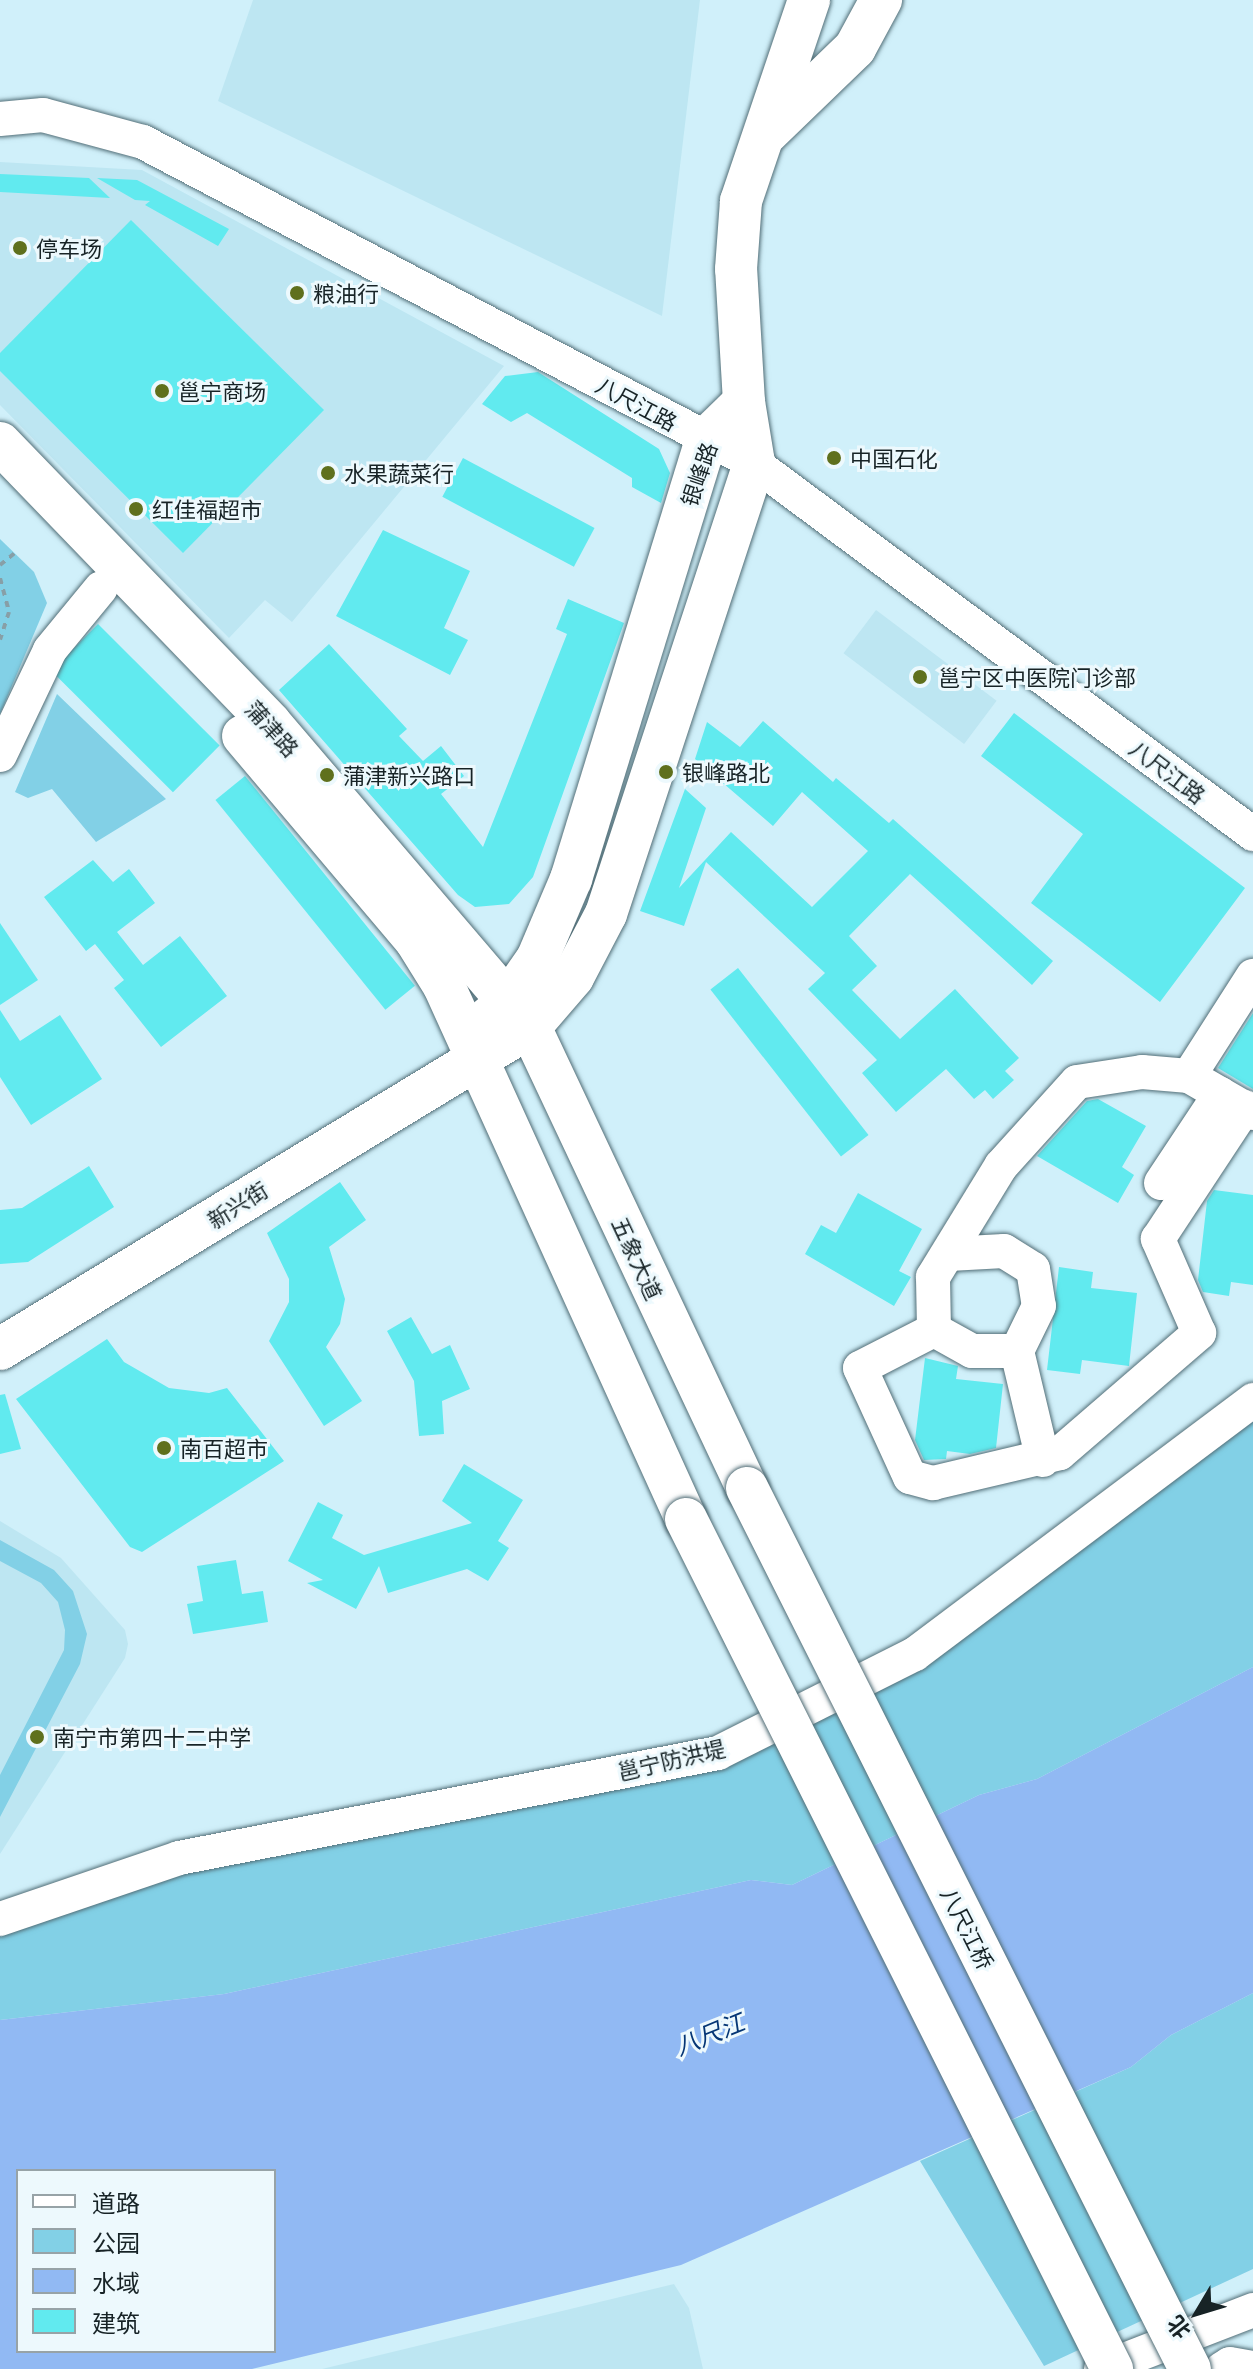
<!DOCTYPE html>
<meta charset="utf-8">
<style>
body{margin:0}
#map{position:relative;width:1253px;height:2369px;overflow:hidden;background:#d0f0fa;font-family:Literata,"Noto Sans SC",serif}
div>[style]{position:absolute}
.built>*{inset:0;background:#bde6f2;transform-origin:0 0}
.green>*{inset:0;background:#82d0e6}
.water>*{inset:0;background:#91b9f3}
.building>*{inset:0;background:#61eaef;transform-origin:0 0}
.path>*{height:4px;margin-top:-2px;transform-origin:0;background:repeating-linear-gradient(90deg,#879fa7 0 6px,transparent 0 12px)}
.roads{filter:drop-shadow(0 0 2px #526e77) drop-shadow(0 0 2px #526e77)}
.minor>*{height:34px;margin:-17px;padding:0 17px;transform-origin:17px;border-radius:17px;background:#fff}
.major>*{height:42px;margin:-21px;padding:0 21px;transform-origin:21px;border-radius:21px;background:#fff}
.bridges{filter:drop-shadow(0 0 2px #526e77) drop-shadow(0 0 2px #526e77)}
.major-bridge>*{height:42px;margin:-21px;padding:0 21px;transform-origin:21px;border-radius:21px;background:#fff}
.dots>*{width:22px;height:22px;translate:-50% -50%;box-sizing:border-box;border:4px solid #edf9fd;border-radius:50%}
span{translate:-50% -50%;white-space:nowrap;text-align:center;line-height:1.15;-webkit-text-stroke:6px #edf9fd;paint-order:stroke}
.poi-label{font-size:22px;color:#172326}
.left{translate:0 -50%;text-align:left}
.street-label{font-size:22px;color:#172326}
.water-label{font-size:24px;color:#053675;font-style:italic}
.legend{position:absolute;left:16px;top:2169px;width:260px;height:184px;box-sizing:border-box;background:#edf9fd;border:2px solid #97a3a7;margin:0;padding:10px 14px;list-style:none;font-size:24px;color:#172326}
.legend li{display:flex;align-items:center;gap:16px;height:40px}
.legend b{width:40px;border:2px solid #97a3a7}
.north{position:absolute;left:1157px;top:2273px;width:80px;height:80px;-webkit-text-stroke:6px #edf9fd;paint-order:stroke;rotate:232deg;font-size:22px;font-weight:700;line-height:32px;text-align:center;color:#172326}
.north::after{content:'';display:block;margin:auto;width:28px;height:36px;background:#172326;clip-path:polygon(50% 0,100% 100%,50% 72%,0 100%)}
</style>
<div id="map">
<div class="built">
<div style="clip-path:polygon(253px 0,700px 0,662px 316px,218px 101px)"></div>
<div style="clip-path:polygon(0 162px,142px 170px,504px 366px,292px 622px,265px 600px,229px 638px,0 405px)"></div>
<div style="left:876px;top:610px;width:151px;height:54px;rotate:37deg"></div>
<div style="clip-path:polygon(0 1521px,61px 1558px,125px 1630px,128px 1644px,125px 1658px,0 1854px)"></div>
<div style="clip-path:polygon(674px 2284px,689px 2308px,703px 2369px,322px 2369px)"></div>
</div>
<div class="green">
<div style="clip-path:polygon(0 539px,34px 572px,47px 603px,0 714px)"></div>
<div style="clip-path:polygon(57px 694px,166px 799px,96px 842px,52px 789px,28px 798px,15px 792px)"></div>
<div style="clip-path:polygon(1253px 1400px,1253px 1667px,1037px 1779px,979px 1795px,792px 1885px,751px 1880px,224px 1994px,0 2020px,0 1919px,179px 1858px,718px 1753px,915px 1654px)"></div>
<div style="clip-path:polygon(0 1540px,54px 1570px,73px 1591px,87px 1634px,80px 1664px,0 1817px,0 1775px,64px 1650px,65px 1630px,58px 1602px,41px 1583px,0 1561px)"></div>
<div style="clip-path:polygon(1253px 1993px,1253px 2269px,1044px 2366px,920px 2161px,1131px 2067px,1171px 2035px)"></div>
</div>
<div class="water">
<div style="clip-path:polygon(evenodd,1253px 1667px,1253px 1993px,1171px 2035px,1131px 2067px,681px 2265px,252px 2369px,0 2369px,0 2020px,224px 1994px,751px 1880px,792px 1885px,979px 1795px,1037px 1779px,1253px 1667px,18px 2171px,274px 2171px,274px 2351px,18px 2351px,18px 2171px)"></div>
</div>
<div class="building">
<div style="clip-path:polygon(0 174px,89px 178px,110px 198px,0 192px)"></div>
<div style="clip-path:polygon(97px 178px,137px 180px,229px 229px,218px 246px,145px 205px,150px 201px,135px 200px)"></div>
<div style="clip-path:polygon(131px 220px,324px 410px,183px 553px,0 371px,0 353px)"></div>
<div style="clip-path:polygon(538px 372px,659px 449px,670px 473px,661px 503px,632px 487px,632px 478px,527px 413px,511px 422px,482px 404px,505px 376px)"></div>
<div style="left:463px;top:458px;width:149px;height:44px;rotate:28deg"></div>
<div style="clip-path:polygon(383px 530px,470px 571px,444px 628px,468px 640px,450px 675px,336px 616px)"></div>
<div style="clip-path:polygon(568px 599px,624px 623px,533px 877px,509px 904px,475px 907px,458px 895px,279px 690px,329px 644px,407px 729px,399px 736px,423px 761px,441px 746px,464px 776px,441px 794px,483px 847px,567px 634px,556px 629px)"></div>
<div style="left:98px;top:624px;width:172px;height:66px;rotate:45deg"></div>
<div style="clip-path:polygon(1014px 713px,1245px 888px,1160px 1002px,1031px 903px,1083px 834px,981px 756px)"></div>
<div style="clip-path:polygon(763px 721px,833px 782px,836px 778px,889px 823px,893px 819px,1053px 961px,1032px 985px,910px 874px,849px 936px,877px 966px,852px 990px,900px 1039px,955px 989px,1019px 1058px,1005px 1071px,1014px 1080px,993px 1099px,985px 1090px,974px 1099px,946px 1069px,896px 1112px,862px 1073px,877px 1060px,808px 989px,825px 973px,706px 862px,684px 926px,640px 911px,685px 789px,706px 808px,679px 888px,731px 832px,812px 907px,868px 851px,802px 792px,773px 826px,695px 759px,707px 722px,740px 747px)"></div>
<div style="left:245px;top:776px;width:270px;height:38px;rotate:51deg"></div>
<div style="clip-path:polygon(93px 860px,113px 882px,129px 869px,155px 903px,117px 932px,143px 965px,180px 936px,227px 996px,161px 1047px,114px 988px,124px 980px,95px 944px,86px 951px,44px 897px)"></div>
<div style="clip-path:polygon(0 923px,38px 980px,0 1005px)"></div>
<div style="left:738px;top:968px;width:212px;height:35px;rotate:52deg"></div>
<div style="clip-path:polygon(0 1010px,20px 1041px,60px 1015px,102px 1079px,31px 1125px,0 1077px)"></div>
<div style="clip-path:polygon(1253px 1013px,1253px 1089px,1218px 1068px)"></div>
<div style="clip-path:polygon(1098px 1099px,1146px 1126px,1122px 1167px,1134px 1175px,1118px 1203px,1037px 1156px,1087px 1101px)"></div>
<div style="clip-path:polygon(89px 1166px,114px 1207px,28px 1262px,0 1264px,0 1210px,22px 1208px)"></div>
<div style="clip-path:polygon(340px 1182px,366px 1220px,329px 1247px,345px 1299px,340px 1324px,326px 1347px,362px 1401px,324px 1426px,269px 1341px,289px 1302px,289px 1279px,267px 1233px)"></div>
<div style="clip-path:polygon(1214px 1190px,1253px 1195px,1253px 1285px,1231px 1282px,1229px 1296px,1203px 1292px,1198px 1280px,1207px 1201px)"></div>
<div style="clip-path:polygon(858px 1193px,922px 1229px,899px 1271px,911px 1277px,894px 1306px,805px 1254px,821px 1225px,836px 1233px)"></div>
<div style="clip-path:polygon(1059px 1267px,1093px 1272px,1091px 1288px,1137px 1293px,1129px 1366px,1082px 1360px,1080px 1374px,1047px 1370px)"></div>
<div style="clip-path:polygon(411px 1317px,432px 1354px,450px 1345px,470px 1389px,442px 1401px,444px 1434px,419px 1436px,414px 1381px,387px 1331px)"></div>
<div style="clip-path:polygon(107px 1339px,124px 1362px,169px 1388px,209px 1393px,227px 1388px,284px 1461px,142px 1552px,130px 1547px,16px 1399px)"></div>
<div style="clip-path:polygon(925px 1358px,958px 1366px,956px 1379px,1003px 1384px,996px 1448px,970px 1454px,947px 1451px,946px 1459px,924px 1460px,915px 1440px)"></div>
<div style="clip-path:polygon(5px 1394px,21px 1449px,0 1454px,0 1395px)"></div>
<div style="clip-path:polygon(464px 1464px,523px 1500px,498px 1541px,509px 1548px,488px 1581px,467px 1569px,388px 1593px,379px 1566px,356px 1609px,307px 1583px,323px 1580px,288px 1561px,318px 1502px,343px 1515px,332px 1538px,364px 1555px,472px 1523px,442px 1501px)"></div>
<div style="clip-path:polygon(236px 1560px,242px 1594px,263px 1591px,268px 1622px,193px 1634px,187px 1604px,203px 1601px,197px 1566px)"></div>
</div>
<div class="path">
<div style="left:0;top:565px;width:19px;rotate:-39deg"></div>
<div style="left:0;top:578px;width:35px;rotate:75deg"></div>
<div style="left:9px;top:612px;width:29px;rotate:108deg"></div>
</div>
<div class="roads">
<div class="minor">
<div style="left:0;top:119px;width:43px;rotate:-5.3deg"></div>
<div style="left:43px;top:115px;width:104px;rotate:15.1deg"></div>
<div style="left:143px;top:142px;width:690px;rotate:27.72deg"></div>
<div style="left:754px;top:463px;width:622px;rotate:36.63deg"></div>
<div style="left:0;top:755px;width:116px;rotate:-64.5deg"></div>
<div style="left:50px;top:650px;width:80px;rotate:-50.6deg"></div>
<div style="left:1189px;top:1076px;width:119px;rotate:-57.4deg"></div>
<div style="left:1161px;top:1183px;width:107px;rotate:-56.5deg"></div>
<div style="left:949px;top:1254px;width:55px;rotate:-3.1deg"></div>
<div style="left:1004px;top:1251px;width:34px;rotate:32deg"></div>
<div style="left:1033px;top:1269px;width:37px;rotate:81deg"></div>
<div style="left:1039px;top:1306px;width:50px;rotate:116.1deg"></div>
<div style="left:1017px;top:1351px;width:45px;rotate:180deg"></div>
<div style="left:972px;top:1351px;width:43px;rotate:-151.1deg"></div>
<div style="left:934px;top:1330px;width:83px;rotate:152.8deg"></div>
<div style="left:860px;top:1368px;width:120px;rotate:65.4deg"></div>
<div style="left:910px;top:1477px;width:24px;rotate:15deg"></div>
<div style="left:933px;top:1483px;width:130px;rotate:-13.3deg"></div>
<div style="left:1060px;top:1453px;width:184px;rotate:-40.8deg"></div>
<div style="left:1199px;top:1333px;width:103px;rotate:-113.6deg"></div>
<div style="left:1158px;top:1239px;width:158px;rotate:-56.6deg"></div>
<div style="left:934px;top:1330px;width:53px;rotate:-91.1deg"></div>
<div style="left:933px;top:1277px;width:130px;rotate:-58.5deg"></div>
<div style="left:1001px;top:1166px;width:113px;rotate:-47.9deg"></div>
<div style="left:1077px;top:1082px;width:66px;rotate:-8.7deg"></div>
<div style="left:1142px;top:1072px;width:47px;rotate:4.9deg"></div>
<div style="left:1189px;top:1076px;width:74px;rotate:30deg"></div>
<div style="left:1017px;top:1351px;width:112px;rotate:76.6deg"></div>
<div style="left:0;top:1919px;width:189px;rotate:-18.8deg"></div>
<div style="left:179px;top:1858px;width:549px;rotate:-11.02deg"></div>
<div style="left:718px;top:1753px;width:220px;rotate:-26.7deg"></div>
<div style="left:915px;top:1654px;width:423px;rotate:-36.9deg"></div>
<div style="left:1101px;top:2369px;width:163px;rotate:-21.2deg"></div>
<div style="left:1222px;top:2369px;width:9px;rotate:-32deg"></div>
<div style="left:1230px;top:2364px;width:23px;rotate:10deg"></div>
</div>
<div class="major">
<div style="left:765px;top:135px;width:125px;rotate:-44deg"></div>
<div style="left:855px;top:48px;width:55px;rotate:-61.6deg"></div>
<div style="left:0;top:443px;width:389px;rotate:46deg"></div>
<div style="left:270px;top:723px;width:400px;rotate:49.5deg"></div>
<div style="left:530px;top:1027px;width:510px;rotate:64.79deg"></div>
<div style="left:243px;top:736px;width:268px;rotate:49.8deg"></div>
<div style="left:416px;top:941px;width:53px;rotate:58.1deg"></div>
<div style="left:444px;top:986px;width:585px;rotate:65.58deg"></div>
<div style="left:487px;top:1019px;width:26px;rotate:-40deg"></div>
<div style="left:507px;top:1002px;width:52px;rotate:-55.1deg"></div>
<div style="left:537px;top:959px;width:87px;rotate:-67deg"></div>
<div style="left:571px;top:879px;width:460px;rotate:-72.9deg"></div>
<div style="left:706px;top:439px;width:53px;rotate:-44.2deg"></div>
<div style="left:0;top:1349px;width:620px;rotate:-31.28deg"></div>
<div style="left:530px;top:1027px;width:66px;rotate:-49.3deg"></div>
<div style="left:573px;top:977px;width:71px;rotate:-62.4deg"></div>
<div style="left:606px;top:914px;width:475px;rotate:-71.8deg"></div>
<div style="left:754px;top:463px;width:62px;rotate:-99.3deg"></div>
<div style="left:744px;top:402px;width:133px;rotate:-93.4deg"></div>
<div style="left:736px;top:269px;width:68px;rotate:-85.8deg"></div>
<div style="left:741px;top:201px;width:212px;rotate:-71.3deg"></div>
</div>
</div>
<div class="bridges">
<div class="major-bridge">
<div style="left:747px;top:1488px;width:986px;rotate:63.31deg"></div>
<div style="left:686px;top:1519px;width:951px;rotate:63.38deg"></div>
</div>
</div>
<div class="dots">
<div style="left:20px;top:248px;background:#5f701d"></div>
<div style="left:297px;top:293px;background:#5f701d"></div>
<div style="left:162px;top:391px;background:#5f701d"></div>
<div style="left:834px;top:458px;background:#5f701d"></div>
<div style="left:328px;top:473px;background:#5f701d"></div>
<div style="left:136px;top:509px;background:#5f701d"></div>
<div style="left:920px;top:677px;background:#5f701d"></div>
<div style="left:666px;top:772px;background:#5f701d"></div>
<div style="left:327px;top:775px;background:#5f701d"></div>
<div style="left:164px;top:1448px;background:#5f701d"></div>
<div style="left:37px;top:1737px;background:#5f701d"></div>
</div>
<div class="poi-label">
<span class="left" style="left:36px;top:248px">停车场</span>
<span class="left" style="left:313px;top:293px">粮油行</span>
<span class="left" style="left:178px;top:391px">邕宁商场</span>
<span class="left" style="left:850px;top:458px">中国石化</span>
<span class="left" style="left:344px;top:473px">水果蔬菜行</span>
<span class="left" style="left:152px;top:509px">红佳福超市</span>
<span class="left" style="left:938px;top:677px">邕宁区中医院门诊部</span>
<span class="left" style="left:682px;top:772px">银峰路北</span>
<span class="left" style="left:343px;top:775px">蒲津新兴路口</span>
<span class="left" style="left:180px;top:1448px">南百超市</span>
<span class="left" style="left:53px;top:1737px">南宁市第四十二中学</span>
</div>
<div class="street-label">
<span style="left:637px;top:403px;rotate:28deg">八尺江路</span>
<span style="left:698px;top:474px;rotate:-71deg">银峰路</span>
<span style="left:273px;top:728px;rotate:48deg">蒲津路</span>
<span style="left:1168px;top:771px;rotate:37deg">八尺江路</span>
<span style="left:237px;top:1204px;rotate:-32deg">新兴街</span>
<span style="left:638px;top:1258px;rotate:65deg">五象大道</span>
<span style="left:671px;top:1759px;rotate:-13deg">邕宁防洪堤</span>
<span style="left:968px;top:1928px;rotate:63deg">八尺江桥</span>
</div>
<div class="water-label">
<span style="left:709px;top:2033px;rotate:-22deg">八尺江</span>
</div>
<ul class="legend">
<li><b style="height:10px;background:#fff"></b>道路</li>
<li><b style="height:22px;background:#82d0e6"></b>公园</li>
<li><b style="height:22px;background:#91b9f3"></b>水域</li>
<li><b style="height:22px;background:#61eaef"></b>建筑</li>
</ul>
<div class="north">北</div>
</div>
